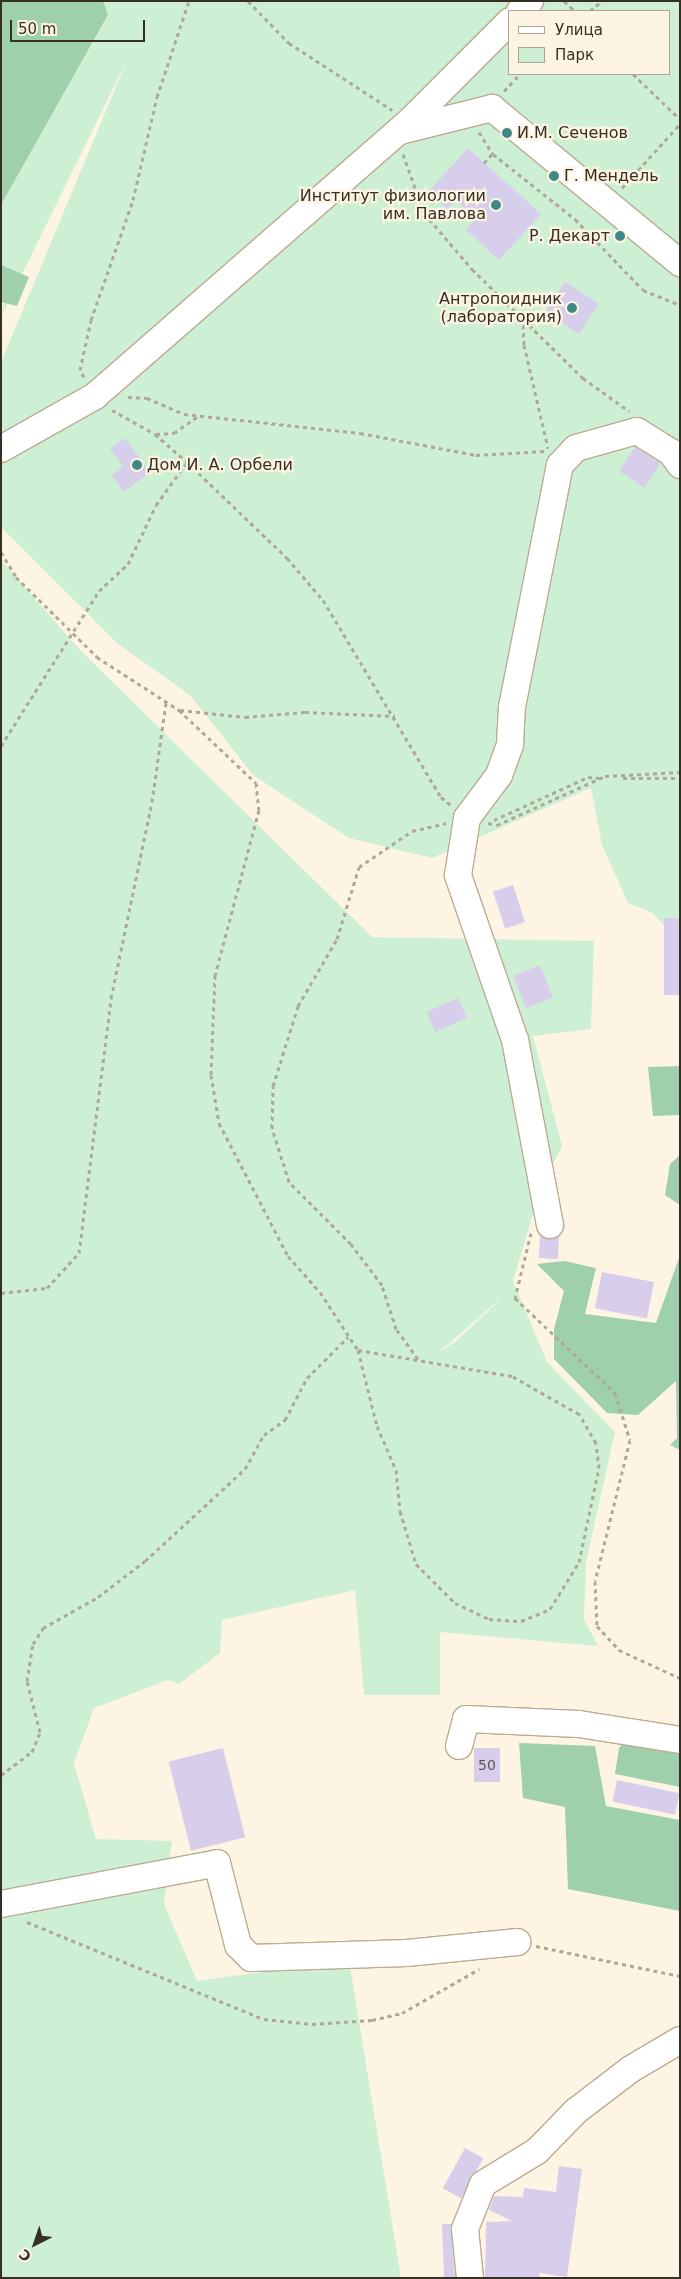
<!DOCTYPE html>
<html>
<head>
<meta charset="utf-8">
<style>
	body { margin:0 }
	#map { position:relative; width:681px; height:2279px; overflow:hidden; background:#fef4e3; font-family:"DejaVu Sans",sans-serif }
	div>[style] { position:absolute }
	.green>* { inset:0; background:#cdf0d5 }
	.forest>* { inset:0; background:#9ed0ab }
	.building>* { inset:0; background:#d7ceeb; transform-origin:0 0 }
	.path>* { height:3px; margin-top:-1.5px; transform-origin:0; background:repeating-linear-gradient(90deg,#afa798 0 4px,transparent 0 8px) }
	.roads { filter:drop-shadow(1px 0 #bbab91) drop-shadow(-1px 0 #bbab91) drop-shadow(0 1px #bbab91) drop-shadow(0 -1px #bbab91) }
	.minor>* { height:26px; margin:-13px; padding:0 13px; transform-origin:13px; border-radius:13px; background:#fff }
	.dots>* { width:14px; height:14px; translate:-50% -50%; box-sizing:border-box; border:2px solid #fef4e3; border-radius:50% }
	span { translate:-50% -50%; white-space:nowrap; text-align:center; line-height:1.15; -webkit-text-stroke:4.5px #fef4e3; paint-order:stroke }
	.number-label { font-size:14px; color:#5e5756 }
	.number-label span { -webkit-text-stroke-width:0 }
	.poi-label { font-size:16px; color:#362f24 }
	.left { translate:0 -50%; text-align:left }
	.right { translate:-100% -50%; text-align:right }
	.frame { position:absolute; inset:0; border:2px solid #362f24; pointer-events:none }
	.legend { position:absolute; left:508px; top:10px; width:162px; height:65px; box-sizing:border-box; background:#fef4e3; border:1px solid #aea597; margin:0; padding:6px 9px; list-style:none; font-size:15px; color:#362f24 }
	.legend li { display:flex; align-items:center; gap:10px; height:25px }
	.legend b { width:25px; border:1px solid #aea597 }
	.north { position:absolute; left:10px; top:2219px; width:50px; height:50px; -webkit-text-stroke:4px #fef4e3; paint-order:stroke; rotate:221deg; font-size:14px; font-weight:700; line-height:20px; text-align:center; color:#362f24 }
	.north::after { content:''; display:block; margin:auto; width:18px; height:22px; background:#362f24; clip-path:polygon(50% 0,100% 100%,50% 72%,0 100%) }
	.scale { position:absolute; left:10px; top:20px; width:135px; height:22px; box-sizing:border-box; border:2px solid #362f24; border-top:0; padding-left:6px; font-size:15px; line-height:18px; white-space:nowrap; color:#362f24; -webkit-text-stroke:4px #fef4e3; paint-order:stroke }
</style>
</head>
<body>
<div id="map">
	<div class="green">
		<i style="clip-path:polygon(evenodd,103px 1px,680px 1px,680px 944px,653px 913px,628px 903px,602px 845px,591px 788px,432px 858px,349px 838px,253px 775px,191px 696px,117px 643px,1px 527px,1px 362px,128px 58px,1px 317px,11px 274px,1px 267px,1px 205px,108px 16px,103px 1px,510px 11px,670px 11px,670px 74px,510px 74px,510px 11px)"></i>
		<i style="clip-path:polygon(evenodd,1px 560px,80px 650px,372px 937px,594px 941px,591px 1029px,533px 1036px,562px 1146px,541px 1187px,513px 1281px,547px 1362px,615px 1432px,586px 1562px,584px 1619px,598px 1646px,440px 1632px,440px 1695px,364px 1695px,355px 1590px,222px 1620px,220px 1653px,179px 1684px,168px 1680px,94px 1708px,74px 1763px,96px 1839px,172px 1841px,164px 1904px,197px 1981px,349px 1960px,401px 2278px,1px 2278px,1px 560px,501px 1299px,456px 1341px,438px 1353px,500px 1299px,501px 1299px)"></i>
	</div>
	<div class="forest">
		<i style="clip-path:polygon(1px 1px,103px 1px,108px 15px,1px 205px)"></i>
		<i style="clip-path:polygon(1px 265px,29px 277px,17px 306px,1px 302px)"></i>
		<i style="clip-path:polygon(680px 1066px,680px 1115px,653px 1116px,648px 1067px)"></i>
		<i style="clip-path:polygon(680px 1155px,680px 1205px,665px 1195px,670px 1164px)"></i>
		<i style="clip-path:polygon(680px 1255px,680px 1450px,670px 1445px,677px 1438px,676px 1381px,638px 1415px,607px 1413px,554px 1359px,554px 1329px,564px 1291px,537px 1264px,564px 1261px,596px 1268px,585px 1314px,656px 1323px)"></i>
		<i style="clip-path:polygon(680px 1732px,680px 1787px,615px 1774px,619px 1748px,625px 1741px)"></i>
		<i style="clip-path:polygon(519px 1743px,595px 1746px,606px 1806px,680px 1820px,680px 1911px,568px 1889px,565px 1807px,523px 1798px)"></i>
	</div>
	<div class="building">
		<i style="clip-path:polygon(468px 148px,541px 214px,499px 260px,466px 230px,476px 218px,456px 200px,447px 209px,428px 192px)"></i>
		<i style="left:565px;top:282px;width:40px;height:36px;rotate:33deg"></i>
		<i style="clip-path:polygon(125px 438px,150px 472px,124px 492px,111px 475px,123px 466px,110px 449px)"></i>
		<i style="left:635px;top:447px;width:30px;height:29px;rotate:33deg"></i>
		<i style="left:513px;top:885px;width:39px;height:21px;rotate:72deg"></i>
		<i style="left:664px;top:918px;width:16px;height:77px"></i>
		<i style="left:540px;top:965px;width:35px;height:29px;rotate:68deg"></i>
		<i style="left:458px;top:998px;width:22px;height:35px;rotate:66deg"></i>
		<i style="left:540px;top:1236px;width:19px;height:22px;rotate:3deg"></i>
		<i style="left:602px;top:1272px;width:53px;height:37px;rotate:11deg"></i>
		<i style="left:223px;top:1748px;width:92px;height:56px;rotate:76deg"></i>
		<i style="left:500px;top:1748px;width:34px;height:26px;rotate:90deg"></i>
		<i style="left:617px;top:1780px;width:64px;height:22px;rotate:12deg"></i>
		<i style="left:465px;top:2148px;width:21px;height:46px;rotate:29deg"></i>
		<i style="clip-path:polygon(559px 2166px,582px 2169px,567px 2277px,539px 2273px,540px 2278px,485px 2278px,486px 2222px,512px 2221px,489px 2210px,494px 2196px,523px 2197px,524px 2188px,556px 2192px)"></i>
		<i style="clip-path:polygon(442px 2224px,451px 2224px,455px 2278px,444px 2278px)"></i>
	</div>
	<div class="path">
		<i style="left:248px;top:1px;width:59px;rotate:45.7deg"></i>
		<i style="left:289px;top:43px;width:123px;rotate:33deg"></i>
		<i style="left:564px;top:1px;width:15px;rotate:42deg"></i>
		<i style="left:590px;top:11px;width:16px;rotate:-40deg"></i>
		<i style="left:633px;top:74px;width:65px;rotate:43.8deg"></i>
		<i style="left:504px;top:91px;width:23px;rotate:-47deg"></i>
		<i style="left:479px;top:132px;width:26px;rotate:58deg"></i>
		<i style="left:493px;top:154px;width:105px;rotate:38.4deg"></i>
		<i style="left:575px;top:219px;width:98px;rotate:46.2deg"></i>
		<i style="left:643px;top:290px;width:40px;rotate:22deg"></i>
		<i style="left:403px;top:154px;width:63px;rotate:70.4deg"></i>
		<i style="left:424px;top:213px;width:74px;rotate:49.4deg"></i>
		<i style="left:472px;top:269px;width:156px;rotate:44.5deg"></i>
		<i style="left:583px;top:378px;width:57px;rotate:35.7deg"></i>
		<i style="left:484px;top:163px;width:12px;rotate:-48deg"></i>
		<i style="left:622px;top:188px;width:86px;rotate:-47.8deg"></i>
		<i style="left:523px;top:317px;width:28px;rotate:88deg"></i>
		<i style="left:524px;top:345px;width:106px;rotate:76.9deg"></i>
		<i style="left:84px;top:377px;width:8px;rotate:-120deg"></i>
		<i style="left:80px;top:370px;width:51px;rotate:-77.6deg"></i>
		<i style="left:91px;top:320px;width:127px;rotate:-70.7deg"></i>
		<i style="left:133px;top:200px;width:106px;rotate:-76.9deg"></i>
		<i style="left:157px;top:97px;width:101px;rotate:-71.6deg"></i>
		<i style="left:128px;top:397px;width:19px;rotate:3deg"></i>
		<i style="left:147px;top:398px;width:40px;rotate:23.4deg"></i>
		<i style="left:184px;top:414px;width:177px;rotate:6.2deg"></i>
		<i style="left:360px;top:433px;width:118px;rotate:10.7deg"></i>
		<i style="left:476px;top:455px;width:69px;rotate:-3.3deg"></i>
		<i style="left:112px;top:410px;width:49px;rotate:29.2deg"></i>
		<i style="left:155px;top:434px;width:43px;rotate:41.2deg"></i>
		<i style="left:187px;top:462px;width:139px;rotate:43.8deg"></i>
		<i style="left:287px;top:558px;width:55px;rotate:49.4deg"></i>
		<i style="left:323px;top:600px;width:230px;rotate:59.1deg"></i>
		<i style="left:441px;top:797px;width:13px;rotate:39deg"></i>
		<i style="left:156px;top:434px;width:18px;rotate:-3deg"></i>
		<i style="left:174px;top:433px;width:29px;rotate:-35deg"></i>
		<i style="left:1px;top:552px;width:29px;rotate:59deg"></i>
		<i style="left:16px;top:577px;width:114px;rotate:44.6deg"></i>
		<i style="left:97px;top:657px;width:98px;rotate:32.9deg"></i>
		<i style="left:179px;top:710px;width:106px;rotate:43.5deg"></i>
		<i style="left:256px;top:783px;width:27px;rotate:84deg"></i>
		<i style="left:259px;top:810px;width:171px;rotate:104.9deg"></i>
		<i style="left:215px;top:975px;width:100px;rotate:92.3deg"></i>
		<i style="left:211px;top:1075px;width:49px;rotate:80.5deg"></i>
		<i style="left:219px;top:1123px;width:150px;rotate:62.6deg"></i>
		<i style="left:288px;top:1256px;width:48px;rotate:48.4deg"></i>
		<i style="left:320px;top:1292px;width:69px;rotate:56.8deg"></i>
		<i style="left:358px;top:1350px;width:78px;rotate:76deg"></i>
		<i style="left:377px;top:1426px;width:48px;rotate:66.6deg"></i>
		<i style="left:396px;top:1470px;width:41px;rotate:84.4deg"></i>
		<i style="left:400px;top:1511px;width:55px;rotate:73.2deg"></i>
		<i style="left:416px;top:1564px;width:55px;rotate:45deg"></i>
		<i style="left:455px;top:1603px;width:38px;rotate:25deg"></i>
		<i style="left:489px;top:1619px;width:32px;rotate:4deg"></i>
		<i style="left:521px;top:1621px;width:31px;rotate:-22deg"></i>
		<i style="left:550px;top:1609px;width:55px;rotate:-58.3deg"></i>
		<i style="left:579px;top:1562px;width:96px;rotate:-78deg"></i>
		<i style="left:599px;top:1468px;width:25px;rotate:-97deg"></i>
		<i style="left:596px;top:1443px;width:34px;rotate:-120deg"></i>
		<i style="left:579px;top:1414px;width:77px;rotate:-150.4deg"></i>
		<i style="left:512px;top:1376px;width:156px;rotate:-170.4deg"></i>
		<i style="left:180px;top:710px;width:65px;rotate:6.1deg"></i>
		<i style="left:245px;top:717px;width:60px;rotate:-4.8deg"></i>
		<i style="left:305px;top:712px;width:90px;rotate:2.5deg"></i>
		<i style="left:1px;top:746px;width:183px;rotate:-57.7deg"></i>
		<i style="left:99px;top:591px;width:40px;rotate:-43deg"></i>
		<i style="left:128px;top:564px;width:65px;rotate:-64.6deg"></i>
		<i style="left:156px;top:505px;width:53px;rotate:-54.2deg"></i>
		<i style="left:623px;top:778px;width:57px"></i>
		<i style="left:494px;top:820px;width:103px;rotate:-24.6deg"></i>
		<i style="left:588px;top:777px;width:11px;rotate:5deg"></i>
		<i style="left:488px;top:823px;width:9px;rotate:13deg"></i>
		<i style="left:497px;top:825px;width:119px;rotate:-24.4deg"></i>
		<i style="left:605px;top:776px;width:75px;rotate:-3.1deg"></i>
		<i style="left:531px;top:1233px;width:67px;rotate:103.8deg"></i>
		<i style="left:515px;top:1298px;width:138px;rotate:43.5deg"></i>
		<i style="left:615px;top:1393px;width:49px;rotate:72.3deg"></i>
		<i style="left:630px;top:1440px;width:145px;rotate:103.9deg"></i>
		<i style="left:595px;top:1581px;width:45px;rotate:87.5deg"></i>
		<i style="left:597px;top:1626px;width:33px;rotate:47deg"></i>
		<i style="left:619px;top:1650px;width:67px;rotate:24.7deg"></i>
		<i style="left:1px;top:1293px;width:46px;rotate:-6.2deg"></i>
		<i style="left:47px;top:1288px;width:47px;rotate:-47.6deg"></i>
		<i style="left:79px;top:1253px;width:257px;rotate:-82.8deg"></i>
		<i style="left:111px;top:998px;width:200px;rotate:-78.2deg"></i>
		<i style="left:152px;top:802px;width:101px;rotate:-82deg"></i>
		<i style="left:418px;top:1359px;width:37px;rotate:-126deg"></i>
		<i style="left:396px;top:1329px;width:46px;rotate:-107.7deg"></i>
		<i style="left:382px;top:1285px;width:51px;rotate:-127.1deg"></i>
		<i style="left:351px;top:1244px;width:88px;rotate:-135deg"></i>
		<i style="left:289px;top:1182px;width:57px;rotate:-107.5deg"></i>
		<i style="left:272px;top:1128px;width:42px;rotate:-88.6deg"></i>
		<i style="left:273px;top:1086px;width:84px;rotate:-72.6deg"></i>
		<i style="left:298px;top:1006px;width:78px;rotate:-59.8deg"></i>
		<i style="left:337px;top:939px;width:75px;rotate:-73deg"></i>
		<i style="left:359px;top:867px;width:64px;rotate:-34.2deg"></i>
		<i style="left:412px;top:831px;width:35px;rotate:-13deg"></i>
		<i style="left:1px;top:1775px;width:39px;rotate:-37deg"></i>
		<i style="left:32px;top:1752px;width:22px;rotate:-68deg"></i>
		<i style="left:40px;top:1732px;width:53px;rotate:-104.3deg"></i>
		<i style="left:27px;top:1681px;width:37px;rotate:-81deg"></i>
		<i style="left:33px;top:1644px;width:19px;rotate:-58deg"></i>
		<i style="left:43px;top:1628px;width:63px;rotate:-29.4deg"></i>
		<i style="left:98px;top:1597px;width:59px;rotate:-37.5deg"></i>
		<i style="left:145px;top:1561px;width:136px;rotate:-42.6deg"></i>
		<i style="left:245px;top:1469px;width:39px;rotate:-61deg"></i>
		<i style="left:264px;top:1435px;width:26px;rotate:-36deg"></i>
		<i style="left:285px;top:1420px;width:47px;rotate:-62.4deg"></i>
		<i style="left:307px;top:1378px;width:58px;rotate:-45deg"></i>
		<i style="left:27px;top:1922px;width:256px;rotate:22.3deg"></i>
		<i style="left:264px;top:2019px;width:48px;rotate:5.9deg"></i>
		<i style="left:312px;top:2024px;width:60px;rotate:-3.8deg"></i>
		<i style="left:372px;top:2020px;width:31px;rotate:-13deg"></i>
		<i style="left:402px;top:2013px;width:89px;rotate:-29.7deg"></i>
		<i style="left:536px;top:1946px;width:147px;rotate:11.8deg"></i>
	</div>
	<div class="roads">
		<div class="minor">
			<i style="left:520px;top:11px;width:14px;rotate:-45deg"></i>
			<i style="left:400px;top:131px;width:95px;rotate:-14deg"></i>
			<i style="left:492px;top:108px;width:244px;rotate:39.5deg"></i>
			<i style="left:1px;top:449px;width:108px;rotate:-29.4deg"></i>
			<i style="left:95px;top:396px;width:418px;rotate:-41.1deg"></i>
			<i style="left:410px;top:121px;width:141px;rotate:-45deg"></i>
			<i style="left:550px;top:1225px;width:188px;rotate:-100.7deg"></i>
			<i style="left:515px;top:1040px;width:175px;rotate:-109.1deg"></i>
			<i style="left:458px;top:875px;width:58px;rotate:-81deg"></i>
			<i style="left:467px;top:818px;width:54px;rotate:-53.3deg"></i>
			<i style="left:499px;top:775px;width:33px;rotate:-70deg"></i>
			<i style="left:510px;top:744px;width:37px;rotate:-87deg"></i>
			<i style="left:512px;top:707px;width:247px;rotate:-78.8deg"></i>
			<i style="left:560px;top:465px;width:23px;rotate:-47deg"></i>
			<i style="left:576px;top:448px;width:63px;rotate:-15.6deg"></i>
			<i style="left:637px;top:431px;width:40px;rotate:32deg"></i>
			<i style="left:671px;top:452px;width:16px;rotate:55deg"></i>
			<i style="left:459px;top:1746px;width:28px;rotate:-75deg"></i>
			<i style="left:466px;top:1719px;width:113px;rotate:2.5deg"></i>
			<i style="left:579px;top:1724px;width:102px;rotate:9deg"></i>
			<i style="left:1px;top:1904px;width:220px;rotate:-10.7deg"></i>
			<i style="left:217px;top:1863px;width:85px;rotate:75.6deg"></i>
			<i style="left:238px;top:1945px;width:18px;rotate:45deg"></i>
			<i style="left:251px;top:1958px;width:156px;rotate:-1.8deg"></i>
			<i style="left:407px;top:1953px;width:111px;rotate:-5.7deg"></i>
			<i style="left:470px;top:2278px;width:49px;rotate:-95.8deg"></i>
			<i style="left:465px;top:2229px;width:48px;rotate:-68.2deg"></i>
			<i style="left:483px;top:2184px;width:63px;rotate:-31.4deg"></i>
			<i style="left:537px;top:2151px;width:56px;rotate:-45.7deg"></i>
			<i style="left:576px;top:2111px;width:69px;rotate:-37.4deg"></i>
			<i style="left:631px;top:2069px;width:57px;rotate:-30.6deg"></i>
		</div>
	</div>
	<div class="dots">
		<i style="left:507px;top:133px;background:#408887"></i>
		<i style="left:554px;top:176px;background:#408887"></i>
		<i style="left:496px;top:205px;background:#408887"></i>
		<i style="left:620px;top:236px;background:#408887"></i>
		<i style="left:572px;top:308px;background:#408887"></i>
		<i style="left:137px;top:465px;background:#408887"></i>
	</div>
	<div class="number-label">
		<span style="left:487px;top:1765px">50</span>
	</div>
	<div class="poi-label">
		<span class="left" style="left:517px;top:133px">И.М. Сеченов</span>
		<span class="left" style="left:564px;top:176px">Г. Мендель</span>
		<span class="right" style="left:486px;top:205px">Институт физиологии<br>им. Павлова</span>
		<span class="right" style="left:610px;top:236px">Р. Декарт</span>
		<span class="right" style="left:562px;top:308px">Антропоидник<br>(лаборатория)</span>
		<span class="left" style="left:147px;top:465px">Дом И. А. Орбели</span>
	</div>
	<div class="frame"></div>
	<ul class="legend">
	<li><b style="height:6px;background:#fff"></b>Улица</li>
	<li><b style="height:14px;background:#cdf0d5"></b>Парк</li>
	</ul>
	<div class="north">С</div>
	<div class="scale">50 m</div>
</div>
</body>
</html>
